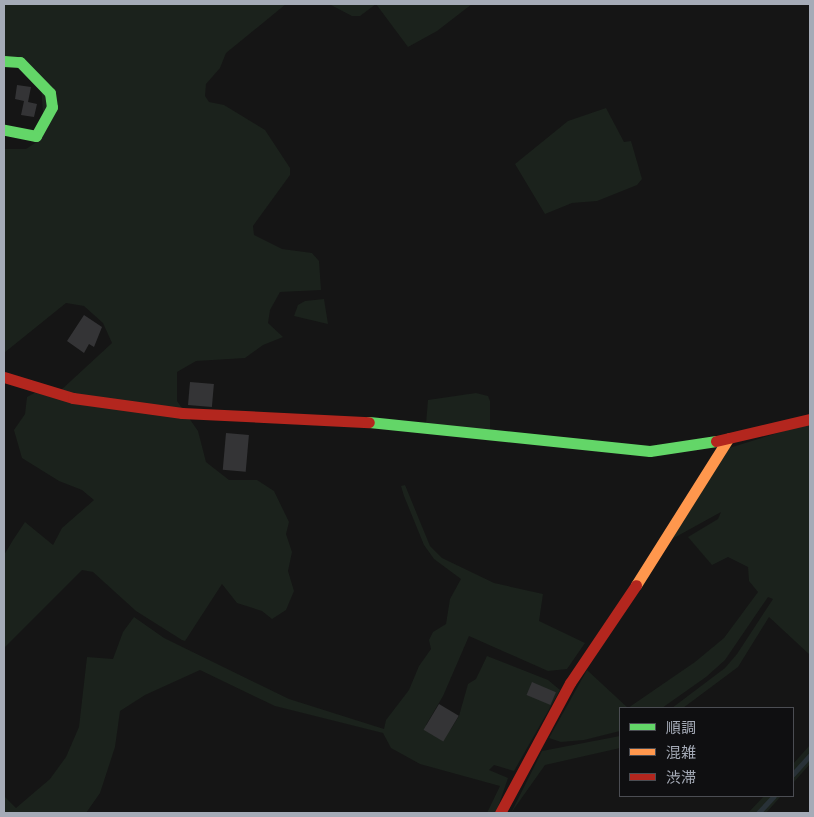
<!DOCTYPE html>
<html>
<head>
<meta charset="utf-8">
<style>
	body { margin:0 }
	#map { position:relative; width:814px; height:817px; overflow:hidden; background:#151515; font-family:"DejaVu Sans","Noto Sans JP",sans-serif }
	div>[style] { position:absolute }
	.green>* { inset:0; background:#1b221c }
	.stream>* { height:5px; margin:-2.5px; padding:0 2.5px; transform-origin:2.5px; border-radius:2.5px; background:#283137 }
	.building>* { inset:0; background:#343436; transform-origin:0 0 }
	.fast>* { height:11px; margin:-5.5px; padding:0 5.5px; transform-origin:5.5px; border-radius:5.5px; background:#63d668 }
	.slow>* { height:11px; margin:-5.5px; padding:0 5.5px; transform-origin:5.5px; border-radius:5.5px; background:#ff974d }
	.jam>* { height:11px; margin:-5.5px; padding:0 5.5px; transform-origin:5.5px; border-radius:5.5px; background:#b3261e }
	span { translate:-50% -50%; white-space:nowrap; text-align:center; line-height:1.15; -webkit-text-stroke:4.5px #0f0f11; paint-order:stroke }
	.frame { position:absolute; inset:0; border:5px solid #a5abb7; pointer-events:none }
	.legend { position:absolute; left:619px; top:707px; width:175px; height:90px; box-sizing:border-box; background:#0f0f11; border:1px solid #4b4d53; margin:0; padding:6px 9px; list-style:none; font-size:15px; color:#a5abb7 }
	.legend li { display:flex; align-items:center; gap:10px; height:25px }
	.legend b { width:25px; border:1px solid #4b4d53 }
</style>
</head>
<body>
<div id="map">
	<div class="green">
		<i style="clip-path:polygon(4px 4px,286px 4px,226px 53px,220px 68px,206px 84px,205px 96px,209px 102px,224px 105px,265px 130px,290px 168px,290px 175px,253px 226px,254px 235px,282px 249px,312px 253px,319px 261px,321px 290px,280px 292px,270px 310px,268px 323px,283px 337px,263px 345px,245px 358px,196px 361px,177px 372px,177px 401px,198px 431px,206px 462px,229px 480px,257px 480px,274px 491px,289px 522px,286px 534px,292px 552px,288px 571px,294px 591px,286px 610px,272px 619px,262px 611px,237px 603px,222px 584px,185px 641px,182px 640px,136px 611px,93px 572px,82px 570px,4px 648px,4px 555px,13px 540px,25px 522px,53px 545px,62px 528px,94px 500px,82px 490px,59px 481px,22px 458px,14px 430px,25px 414px,27px 397px,38px 391px,60px 391px,112px 343px,103px 323px,84px 306px,66px 303px,4px 353px,4px 149px,26px 149px,38px 141px,44px 128px,41px 86px,4px 55px)"></i>
		<i style="clip-path:polygon(329px 4px,472px 4px,437px 31px,408px 47px,376px 4px,360px 16px,352px 16px)"></i>
		<i style="clip-path:polygon(606px 108px,624px 142px,631px 141px,642px 179px,637px 185px,597px 201px,572px 203px,545px 214px,515px 164px,568px 121px)"></i>
		<i style="clip-path:polygon(324px 299px,328px 324px,294px 316px,298px 305px,305px 301px)"></i>
		<i style="clip-path:polygon(476px 393px,488px 396px,490px 401px,490px 432px,426px 424px,428px 400px)"></i>
		<i style="clip-path:polygon(810px 423px,810px 655px,769px 617px,738px 667px,683px 708px,672px 708px,725px 668px,737px 654px,773px 599px,768px 597px,725px 660px,706px 677px,662px 708px,628px 708px,695px 662px,724px 638px,758px 592px,749px 581px,748px 567px,728px 557px,712px 565px,688px 537px,718px 519px,721px 512px,672px 539px,729px 448px)"></i>
		<i style="clip-path:polygon(405px 485px,430px 546px,442px 558px,494px 583px,543px 594px,539px 621px,585px 643px,567px 669px,548px 671px,469px 636px,443px 696px,426px 725px,447px 732px,451px 729px,459px 716px,468px 684px,476px 679px,487px 656px,548px 680px,560px 690px,514px 771px,494px 765px,489px 770px,508px 778px,496px 813px,487px 813px,500px 786px,420px 764px,391px 748px,383px 733px,275px 706px,200px 670px,145px 695px,120px 711px,115px 747px,100px 793px,86px 813px,4px 813px,4px 796px,16px 808px,50px 779px,66px 757px,79px 727px,87px 657px,113px 659px,123px 632px,134px 617px,164px 638px,289px 699px,384px 729px,386px 720px,409px 690px,419px 666px,431px 649px,429px 640px,433px 632px,446px 624px,450px 599px,461px 579px,434px 559px,424px 545px,404px 496px,401px 486px)"></i>
		<i style="clip-path:polygon(587px 670px,628px 708px,620px 708px,620px 731px,584px 740px,561px 742px,549px 738px)"></i>
		<i style="clip-path:polygon(620px 736px,620px 748px,545px 765px,511px 813px,542px 751px)"></i>
		<i style="clip-path:polygon(810px 745px,810px 764px,793px 783px,793px 764px)"></i>
		<i style="clip-path:polygon(764px 796px,781px 796px,766px 813px,748px 813px)"></i>
	</div>
	<div class="stream">
		<i style="left:793px;top:774px;width:25px;rotate:-48deg"></i>
		<i style="left:758px;top:813px;width:23px;rotate:-47deg"></i>
	</div>
	<div class="building">
		<i style="clip-path:polygon(17px 85px,31px 87px,28px 102px,37px 104px,34px 117px,21px 115px,24px 101px,15px 99px)"></i>
		<i style="clip-path:polygon(84px 315px,102px 327px,94px 347px,89px 344px,84px 353px,67px 341px)"></i>
		<i style="left:190px;top:382px;width:24px;height:23px;rotate:5deg"></i>
		<i style="left:226px;top:433px;width:23px;height:37px;rotate:5deg"></i>
		<i style="left:532px;top:682px;width:26px;height:14px;rotate:23deg"></i>
		<i style="left:439px;top:704px;width:23px;height:30px;rotate:31deg"></i>
	</div>
	<div class="fast">
		<i style="left:4px;top:61px;width:16px;rotate:4deg"></i>
		<i style="left:20px;top:62px;width:43px;rotate:45.9deg"></i>
		<i style="left:50px;top:93px;width:14px;rotate:82deg"></i>
		<i style="left:52px;top:107px;width:33px;rotate:119deg"></i>
		<i style="left:36px;top:136px;width:33px;rotate:-169deg"></i>
		<i style="left:369px;top:422px;width:282px;rotate:5.9deg"></i>
		<i style="left:650px;top:451px;width:67px;rotate:-8.6deg"></i>
	</div>
	<div class="slow">
		<i style="left:636px;top:585px;width:173px;rotate:-57.8deg"></i>
	</div>
	<div class="jam">
		<i style="left:4px;top:377px;width:72px;rotate:16.9deg"></i>
		<i style="left:73px;top:398px;width:110px;rotate:7.8deg"></i>
		<i style="left:182px;top:413px;width:187px;rotate:2.8deg"></i>
		<i style="left:716px;top:441px;width:97px;rotate:-13.2deg"></i>
		<i style="left:500px;top:813px;width:148px;rotate:-61.7deg"></i>
		<i style="left:570px;top:683px;width:118px;rotate:-56deg"></i>
	</div>
	<div class="frame"></div>
	<ul class="legend">
	<li><b style="height:6px;background:#63d668"></b>順調</li>
	<li><b style="height:6px;background:#ff974d"></b>混雑</li>
	<li><b style="height:6px;background:#b3261e"></b>渋滞</li>
	</ul>
</div>
</body>
</html>
